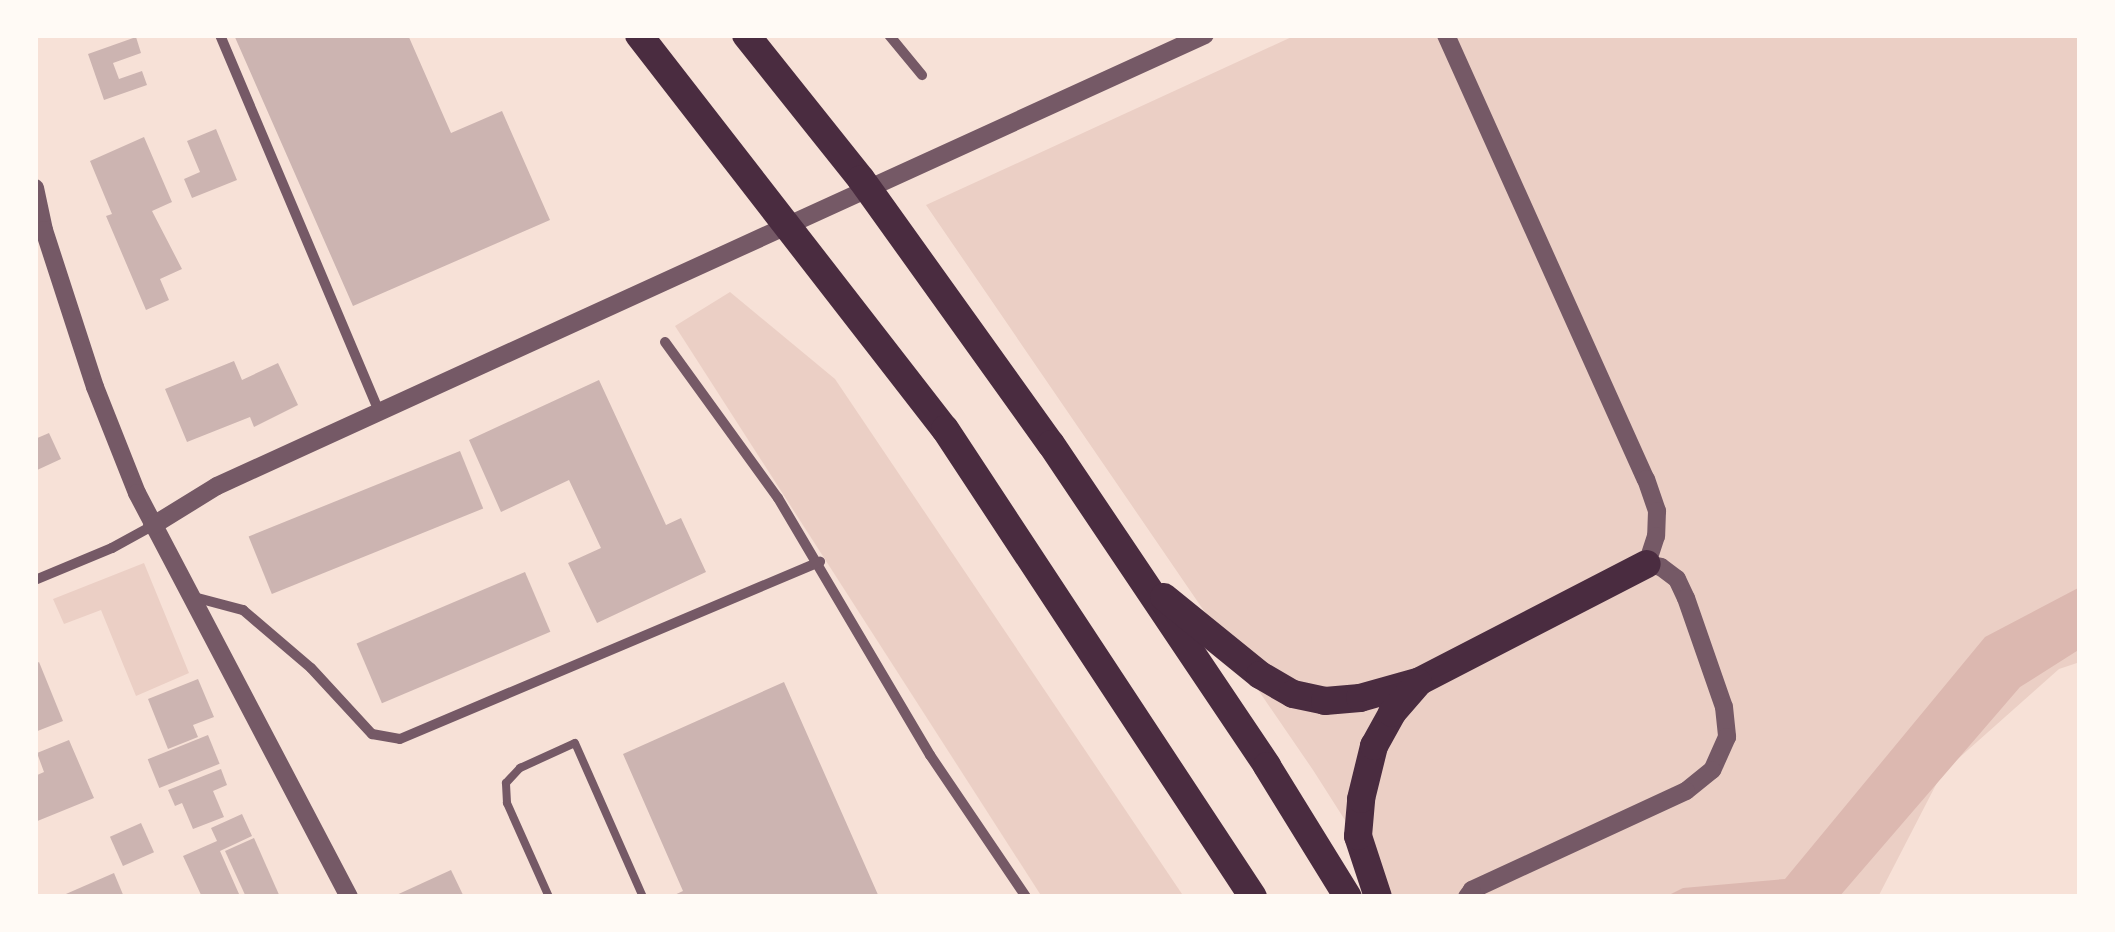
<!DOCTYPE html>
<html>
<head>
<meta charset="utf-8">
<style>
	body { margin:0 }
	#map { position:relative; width:2115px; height:932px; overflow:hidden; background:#f7e1d7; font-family:"Source Sans 3",sans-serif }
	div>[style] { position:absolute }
	.green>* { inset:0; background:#ebcfc5 }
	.water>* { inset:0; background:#dcb8b0 }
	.building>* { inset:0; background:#ccb4b1; transform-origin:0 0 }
	.service>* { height:8px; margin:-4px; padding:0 4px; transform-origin:4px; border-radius:4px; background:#755966 }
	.minor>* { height:10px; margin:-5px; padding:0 5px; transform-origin:5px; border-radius:5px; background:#755966 }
	.tertiary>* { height:18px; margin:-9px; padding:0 9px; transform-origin:9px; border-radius:9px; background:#755966 }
	.trunk>* { height:28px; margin:-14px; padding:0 14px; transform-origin:14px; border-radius:14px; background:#4a2c40 }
	span { translate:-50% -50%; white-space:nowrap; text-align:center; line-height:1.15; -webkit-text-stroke:8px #fffaf5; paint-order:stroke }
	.frame { position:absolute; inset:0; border:38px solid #fffaf5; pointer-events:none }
</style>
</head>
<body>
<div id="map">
	<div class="green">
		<i style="clip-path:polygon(1296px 35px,2080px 35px,2080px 662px,2059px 669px,1942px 773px,1878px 897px,1394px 897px,1313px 770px,926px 205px)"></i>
		<i style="clip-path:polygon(730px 292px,835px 379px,1184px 897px,1042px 897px,675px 326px)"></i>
		<i style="clip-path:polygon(144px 563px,189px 673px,136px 696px,101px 610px,64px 624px,53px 599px)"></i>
	</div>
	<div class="water">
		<i style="clip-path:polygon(2080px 587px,2080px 649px,2020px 687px,1839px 897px,1665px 897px,1683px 888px,1785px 879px,1985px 637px)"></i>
	</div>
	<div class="building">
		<i style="clip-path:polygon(234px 35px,408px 35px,451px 133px,502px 111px,550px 220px,353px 306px)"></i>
		<i style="clip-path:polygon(136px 37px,141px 53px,113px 63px,119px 79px,142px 71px,147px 85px,104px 100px,88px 54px)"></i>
		<i style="clip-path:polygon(216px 129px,237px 180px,192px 198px,184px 179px,200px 172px,187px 141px)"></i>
		<i style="clip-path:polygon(144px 137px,172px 202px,152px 211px,182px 269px,160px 279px,169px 300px,146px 310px,106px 216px,112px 214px,90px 161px)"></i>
		<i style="clip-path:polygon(234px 361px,242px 380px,278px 363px,298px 405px,254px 427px,250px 417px,187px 442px,165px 389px)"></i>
		<i style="clip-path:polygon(599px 380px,666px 525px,681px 518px,706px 572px,597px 623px,568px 563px,601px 548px,569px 480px,501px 512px,469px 440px)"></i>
		<i style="clip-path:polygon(49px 433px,61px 459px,35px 471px,35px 439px)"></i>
		<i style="left:460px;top:451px;width:62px;height:228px;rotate:68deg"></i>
		<i style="left:525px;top:572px;width:65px;height:183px;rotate:67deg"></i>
		<i style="clip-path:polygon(39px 662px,63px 721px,35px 732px,35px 664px)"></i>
		<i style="clip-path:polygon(198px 679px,214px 717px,193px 725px,198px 737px,168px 749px,148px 699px)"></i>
		<i style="clip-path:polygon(784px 682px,879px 897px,670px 897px,683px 891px,623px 754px)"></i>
		<i style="left:208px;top:735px;width:31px;height:65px;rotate:68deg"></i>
		<i style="clip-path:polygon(69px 740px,94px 798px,35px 822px,35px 776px,44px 772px,37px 753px)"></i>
		<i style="clip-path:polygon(221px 769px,227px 785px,213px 791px,224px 817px,193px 829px,182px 803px,175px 806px,168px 790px)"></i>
		<i style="clip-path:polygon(242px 814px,252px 836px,220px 851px,239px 894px,202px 897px,183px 856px,217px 841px,211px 828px)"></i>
		<i style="left:141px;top:823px;width:32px;height:34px;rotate:66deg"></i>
		<i style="clip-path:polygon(254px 838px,280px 897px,246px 897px,225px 851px)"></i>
		<i style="clip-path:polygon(451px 870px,464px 897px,392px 897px)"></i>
		<i style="clip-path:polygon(114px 873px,124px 897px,59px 897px)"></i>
	</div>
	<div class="service">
		<i style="left:549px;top:897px;width:103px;rotate:-114.1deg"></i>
		<i style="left:507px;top:803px;width:20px;rotate:-93deg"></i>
		<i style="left:506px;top:783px;width:21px;rotate:-47deg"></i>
		<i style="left:520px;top:768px;width:60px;rotate:-24.4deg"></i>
		<i style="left:575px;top:743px;width:168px;rotate:66.2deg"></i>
	</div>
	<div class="minor">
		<i style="left:220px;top:35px;width:411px;rotate:67.1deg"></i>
		<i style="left:889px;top:35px;width:52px;rotate:50.5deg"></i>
		<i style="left:665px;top:342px;width:193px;rotate:54.1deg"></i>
		<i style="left:778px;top:498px;width:299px;rotate:59.4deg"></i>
		<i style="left:930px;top:755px;width:171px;rotate:55.9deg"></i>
		<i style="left:35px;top:580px;width:83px;rotate:-22.6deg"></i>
		<i style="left:112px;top:548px;width:46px;rotate:-28.8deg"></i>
		<i style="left:190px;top:596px;width:55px;rotate:14.8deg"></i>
		<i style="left:243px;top:610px;width:89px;rotate:40.5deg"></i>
		<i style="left:311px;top:668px;width:90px;rotate:47.3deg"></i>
		<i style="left:372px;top:734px;width:28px;rotate:10deg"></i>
		<i style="left:400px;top:739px;width:456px;rotate:-22.9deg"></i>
	</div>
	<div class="tertiary">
		<i style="left:1446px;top:35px;width:487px;rotate:65.8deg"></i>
		<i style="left:1646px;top:479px;width:34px;rotate:71deg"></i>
		<i style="left:1657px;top:511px;width:25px;rotate:92deg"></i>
		<i style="left:1656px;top:536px;width:29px;rotate:108deg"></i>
		<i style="left:1647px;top:564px;width:14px;rotate:12deg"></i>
		<i style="left:1661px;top:567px;width:20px;rotate:37deg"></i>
		<i style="left:1677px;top:579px;width:21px;rotate:65deg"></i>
		<i style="left:1686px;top:598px;width:115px;rotate:70.8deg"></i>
		<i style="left:1724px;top:707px;width:30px;rotate:84deg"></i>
		<i style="left:1727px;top:737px;width:36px;rotate:114deg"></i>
		<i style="left:1712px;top:770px;width:33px;rotate:141deg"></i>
		<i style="left:1686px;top:791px;width:236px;rotate:155.2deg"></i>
		<i style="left:1472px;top:890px;width:9px;rotate:126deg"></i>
		<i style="left:35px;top:188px;width:43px;rotate:77.9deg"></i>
		<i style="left:44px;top:230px;width:165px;rotate:72deg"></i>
		<i style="left:95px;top:387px;width:114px;rotate:68.4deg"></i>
		<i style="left:137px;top:493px;width:456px;rotate:62.3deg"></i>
		<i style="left:152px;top:526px;width:76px;rotate:-31.6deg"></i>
		<i style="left:217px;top:486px;width:1086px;rotate:-24.54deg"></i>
	</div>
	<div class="trunk">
		<i style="left:639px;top:35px;width:499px;rotate:52.2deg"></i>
		<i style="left:945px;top:429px;width:560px;rotate:56.65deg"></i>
		<i style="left:746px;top:35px;width:184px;rotate:51.4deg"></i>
		<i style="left:861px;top:179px;width:326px;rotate:54.4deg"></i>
		<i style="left:1051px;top:444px;width:388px;rotate:56.1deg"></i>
		<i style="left:1267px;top:766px;width:154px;rotate:58.3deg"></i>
		<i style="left:1164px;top:597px;width:124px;rotate:39.1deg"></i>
		<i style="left:1260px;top:675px;width:38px;rotate:30deg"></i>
		<i style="left:1293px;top:694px;width:33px;rotate:12deg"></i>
		<i style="left:1325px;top:701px;width:35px;rotate:-5deg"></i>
		<i style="left:1360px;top:698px;width:62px;rotate:-15.8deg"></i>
		<i style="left:1420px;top:681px;width:255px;rotate:-27.3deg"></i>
		<i style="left:1378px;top:897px;width:64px;rotate:-108.2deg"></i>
		<i style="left:1358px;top:836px;width:37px;rotate:-85deg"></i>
		<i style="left:1361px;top:799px;width:55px;rotate:-76.2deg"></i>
		<i style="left:1374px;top:746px;width:38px;rotate:-61deg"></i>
		<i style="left:1392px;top:713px;width:40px;rotate:-49deg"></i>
	</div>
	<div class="frame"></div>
</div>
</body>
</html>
